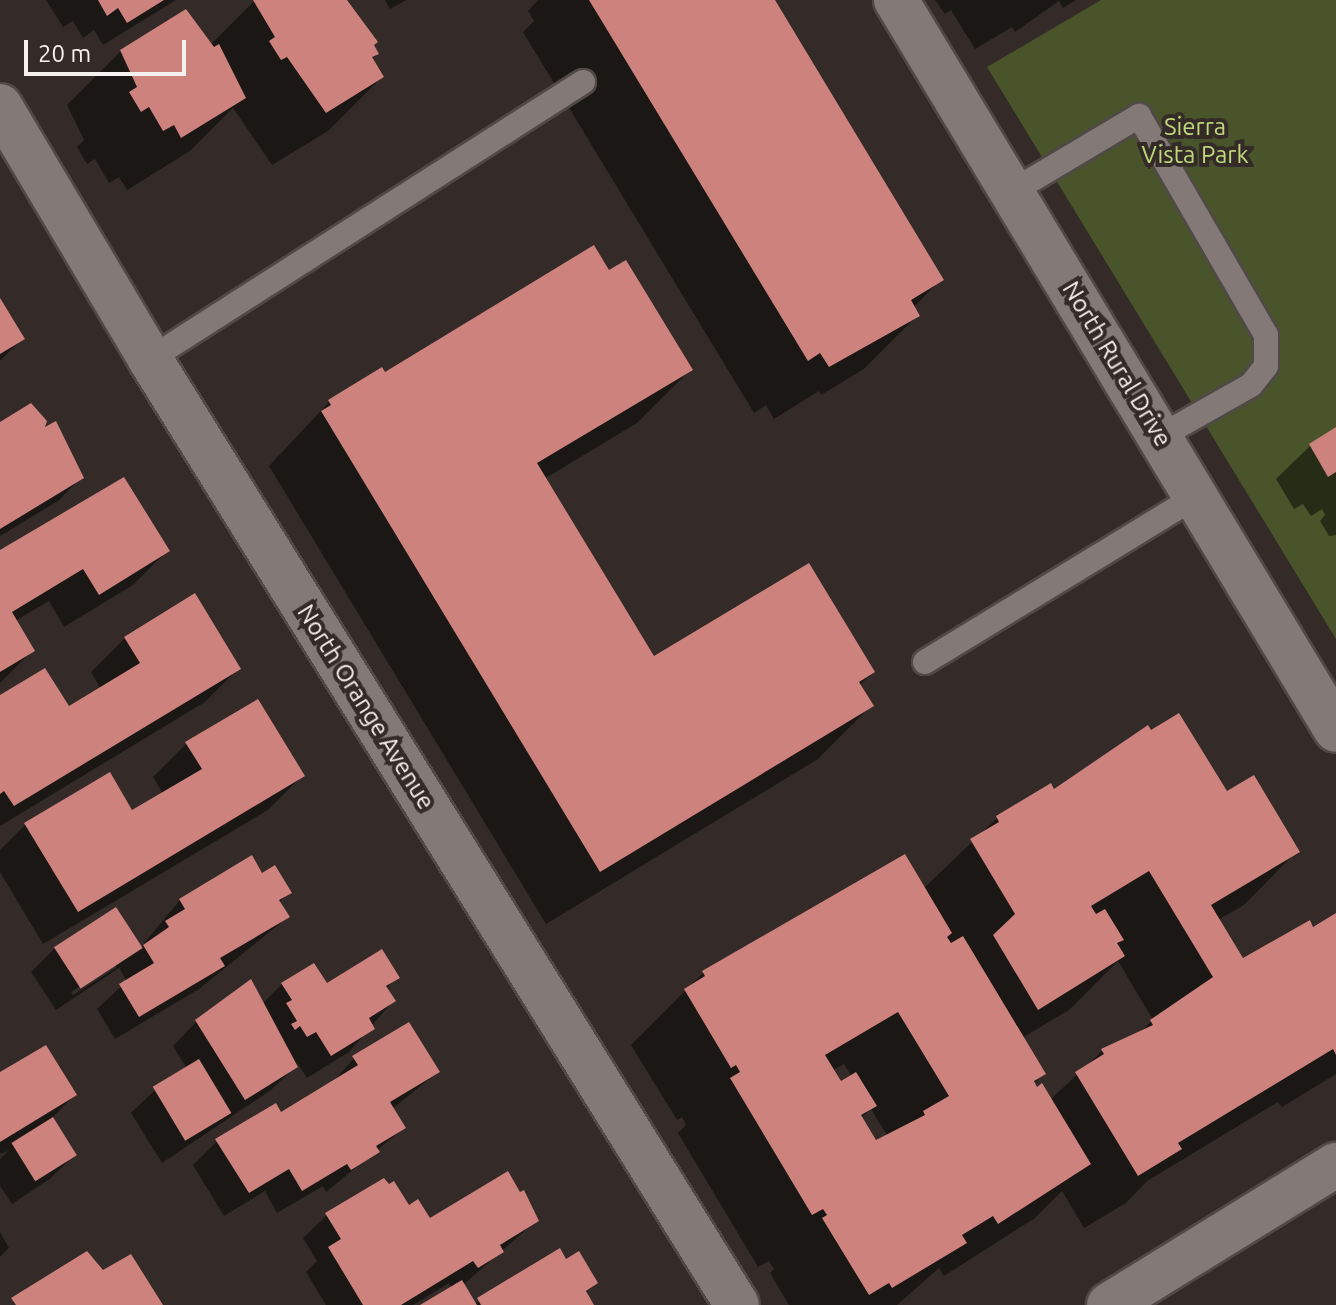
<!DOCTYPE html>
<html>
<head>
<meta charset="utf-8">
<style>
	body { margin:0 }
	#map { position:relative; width:1336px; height:1305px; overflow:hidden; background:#342b28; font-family:Ubuntu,sans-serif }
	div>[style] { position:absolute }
	.green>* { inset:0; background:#49542b }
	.shadow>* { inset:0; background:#0007 }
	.building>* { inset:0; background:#cd827e; transform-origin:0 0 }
	.roads { filter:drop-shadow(2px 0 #504946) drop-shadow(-2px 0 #504946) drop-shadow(0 2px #504946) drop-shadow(0 -2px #504946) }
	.lane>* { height:24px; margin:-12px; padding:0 12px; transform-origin:12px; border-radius:12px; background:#837976 }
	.secondary>* { height:44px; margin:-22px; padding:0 22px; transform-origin:22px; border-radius:22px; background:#837976 }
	span { translate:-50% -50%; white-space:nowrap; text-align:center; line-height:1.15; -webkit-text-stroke:8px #342b28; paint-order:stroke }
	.park-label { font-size:24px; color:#bfd87a }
	.street-label { font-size:24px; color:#f6f0ee }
	.scale { position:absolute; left:24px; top:40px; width:162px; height:36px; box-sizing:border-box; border:4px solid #f6f0ee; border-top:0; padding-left:10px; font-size:24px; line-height:28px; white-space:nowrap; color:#f6f0ee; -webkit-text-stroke:6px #342b28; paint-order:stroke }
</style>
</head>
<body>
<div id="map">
	<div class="green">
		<i style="clip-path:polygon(1101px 0,1336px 0,1336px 639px,987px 67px)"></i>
	</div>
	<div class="shadow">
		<i style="clip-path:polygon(46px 0,176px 0,103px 45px,94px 30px,83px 38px,73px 21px,63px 27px)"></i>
		<i style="clip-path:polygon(255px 0,346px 0,376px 53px,371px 59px,382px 77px,328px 131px,272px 165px,233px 108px,190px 151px,127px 190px,119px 177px,109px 183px,95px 159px,87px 164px,77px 147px,84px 140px,67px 105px,121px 51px,210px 45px)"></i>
		<i style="clip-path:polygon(385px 0,406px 0,390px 9px)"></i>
		<i style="clip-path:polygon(538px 0,772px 0,941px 279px,913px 308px,918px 315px,864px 369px,821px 395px,819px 391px,774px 419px,766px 405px,754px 413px,523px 32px,534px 21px,528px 11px)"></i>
		<i style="clip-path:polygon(935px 0,1076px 0,1063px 8px,1059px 1px,1015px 32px,1012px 27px,975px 49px,951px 10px,945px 14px)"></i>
		<i style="clip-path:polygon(609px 273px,690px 370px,637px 423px,544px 479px,653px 659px,873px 672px,859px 686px,871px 706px,818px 759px,546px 924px,269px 466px,330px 401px)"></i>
		<i style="clip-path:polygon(0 302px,22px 339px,0 361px)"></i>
		<i style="clip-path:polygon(55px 423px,82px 477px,58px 501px,0 536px,0 425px,40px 432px)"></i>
		<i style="clip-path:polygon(1336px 429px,1336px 535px,1329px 536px,1320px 521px,1325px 515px,1322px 509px,1311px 516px,1303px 504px,1294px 509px,1276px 479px,1310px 446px)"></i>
		<i style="clip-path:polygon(167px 551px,133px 585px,64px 627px,49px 601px,15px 621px,33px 650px,0 683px,0 554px)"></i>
		<i style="clip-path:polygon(125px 638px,239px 668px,205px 702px,0 826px,0 697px,69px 709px,101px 689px,91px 672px)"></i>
		<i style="clip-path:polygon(187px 743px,302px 776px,268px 810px,43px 944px,0 872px,0 850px,26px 824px,131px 813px,163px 794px,153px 777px)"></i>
		<i style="clip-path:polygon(evenodd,1053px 792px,1226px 794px,1297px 851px,1244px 905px,1218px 920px,1243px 961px,1336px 915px,1336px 1074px,1282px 1107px,1278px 1102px,1147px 1181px,1126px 1203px,1084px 1228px,1062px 1191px,1035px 1218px,944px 1276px,939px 1268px,897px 1305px,789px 1305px,770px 1273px,774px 1269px,769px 1261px,758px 1267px,678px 1133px,686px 1125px,682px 1117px,677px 1120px,631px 1045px,703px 973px,923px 889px,997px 818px,1053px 792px,1118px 961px,1153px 1020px,1138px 1034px,1102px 1051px,1050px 1100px,1033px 1084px,1043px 1074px,1022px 1038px,1069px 1010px,1118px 961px,1053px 792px,844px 1064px,852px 1077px,840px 1084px,832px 1071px,844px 1064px,1053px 792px,871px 1109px,888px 1137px,876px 1143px,861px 1118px,871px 1109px)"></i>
		<i style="clip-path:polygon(evenodd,262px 875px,289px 892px,279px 903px,288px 917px,199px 989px,115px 1039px,97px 1009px,127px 981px,119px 968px,56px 1010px,31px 972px,55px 948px,116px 910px,140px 948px,180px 900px,262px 875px,116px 963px,116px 968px,73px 995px,71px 992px,116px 963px)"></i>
		<i style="clip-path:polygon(397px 977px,386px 989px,393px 1001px,349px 1052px,307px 1078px,298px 1064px,271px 1090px,162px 1163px,131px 1113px,155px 1090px,187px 1069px,173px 1046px,196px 1022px,216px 1009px,262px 1004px,282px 984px,326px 986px)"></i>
		<i style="clip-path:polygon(354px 1058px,438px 1072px,392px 1109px,404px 1128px,326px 1192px,323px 1186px,277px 1213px,265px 1191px,224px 1216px,193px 1165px,217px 1141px,280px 1114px,332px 1083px)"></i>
		<i style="clip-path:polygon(0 1077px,74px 1095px,52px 1118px,75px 1154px,51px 1178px,12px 1204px,0 1186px,0 1159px,8px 1151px,0 1154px)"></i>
		<i style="clip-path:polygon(408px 1207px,429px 1221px,536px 1221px,463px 1285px,474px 1304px,566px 1262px,596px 1283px,585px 1294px,592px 1305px,427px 1305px,452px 1288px,449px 1283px,413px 1305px,326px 1305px,306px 1272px,317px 1261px,303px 1238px,327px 1215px)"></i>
		<i style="clip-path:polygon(0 1232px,9px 1248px,0 1257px)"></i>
	</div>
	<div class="building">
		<i style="clip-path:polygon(98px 0,164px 0,127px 23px,118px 8px,107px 16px)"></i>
		<i style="clip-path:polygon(253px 0,347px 0,378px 42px,374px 45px,379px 54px,372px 57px,384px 77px,326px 113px,287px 57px,281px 60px,269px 41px,275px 37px)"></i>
		<i style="clip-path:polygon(589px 0,775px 0,944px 280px,911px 300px,920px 316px,829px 367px,820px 353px,808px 361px)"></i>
		<i style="clip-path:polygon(186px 9px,214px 47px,219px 44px,246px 98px,181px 138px,174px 125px,163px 131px,149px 107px,141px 112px,129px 92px,137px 87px,120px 50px)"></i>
		<i style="clip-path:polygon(594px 245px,609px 270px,626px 260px,693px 370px,537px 463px,654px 656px,809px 563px,875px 672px,859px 682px,874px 706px,600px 872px,321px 411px,331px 405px,328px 400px,382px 367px,385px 372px)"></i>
		<i style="clip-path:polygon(0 298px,25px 339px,0 354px)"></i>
		<i style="clip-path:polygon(31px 403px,47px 421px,45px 427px,56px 421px,84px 478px,0 529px,0 422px)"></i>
		<i style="clip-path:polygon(1336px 427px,1336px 472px,1328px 477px,1309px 444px)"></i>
		<i style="clip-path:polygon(124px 477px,170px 551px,99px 595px,83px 569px,12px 612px,35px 651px,0 672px,0 550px)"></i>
		<i style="clip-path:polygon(195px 593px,241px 669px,14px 806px,4px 791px,0 794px,0 695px,45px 668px,69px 706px,140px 663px,124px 637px)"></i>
		<i style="clip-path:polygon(258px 699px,305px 776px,78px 912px,24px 823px,110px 772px,132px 810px,202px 769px,185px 742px)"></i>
		<i style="clip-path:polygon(1179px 713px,1227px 791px,1254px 775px,1300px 852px,1211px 905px,1243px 958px,1310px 920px,1313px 927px,1336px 913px,1336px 1055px,1333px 1049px,1178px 1143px,1182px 1149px,1138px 1176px,1075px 1072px,1104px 1054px,1101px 1049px,1153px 1025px,1150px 1020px,1213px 977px,1149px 871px,1091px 906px,1096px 914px,1105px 909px,1124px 940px,1117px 943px,1125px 956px,1038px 1010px,993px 935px,1015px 914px,970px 839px,999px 822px,996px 816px,1051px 783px,1054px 789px,1148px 725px,1151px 730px)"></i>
		<i style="clip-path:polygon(evenodd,905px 854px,952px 933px,947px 937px,951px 943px,963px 936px,1046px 1074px,1034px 1081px,1037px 1087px,1042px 1083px,1091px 1164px,998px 1224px,993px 1216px,962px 1235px,967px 1243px,892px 1288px,889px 1283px,869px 1295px,822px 1218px,827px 1215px,823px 1209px,812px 1215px,730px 1078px,740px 1072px,736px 1065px,731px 1068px,684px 989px,705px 976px,702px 971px,905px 854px,898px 1012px,949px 1096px,923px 1111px,925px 1115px,876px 1140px,861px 1115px,877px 1106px,856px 1072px,841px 1081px,825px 1055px,898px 1012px)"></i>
		<i style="clip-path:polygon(252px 855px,262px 873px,275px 865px,292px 893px,279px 900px,290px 917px,220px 958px,225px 966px,139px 1017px,119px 984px,154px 963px,143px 945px,169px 927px,165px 921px,185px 909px,179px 899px)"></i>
		<i style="left:116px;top:907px;width:49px;height:74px;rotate:57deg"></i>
		<i style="clip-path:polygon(382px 949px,400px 978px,386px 986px,396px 1001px,369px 1018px,375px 1029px,331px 1056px,316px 1032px,307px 1037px,300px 1026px,295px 1030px,291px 1024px,297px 1021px,286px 1003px,292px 1000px,281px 983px,314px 963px,327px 983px)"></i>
		<i style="clip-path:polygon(251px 979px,298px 1067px,245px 1100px,195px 1020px)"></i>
		<i style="clip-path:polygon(409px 1022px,440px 1072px,390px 1102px,406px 1128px,376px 1146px,380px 1152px,351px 1170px,347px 1164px,302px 1191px,289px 1169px,249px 1193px,215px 1139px,276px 1103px,281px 1112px,358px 1065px,352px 1056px)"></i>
		<i style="clip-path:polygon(46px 1045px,77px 1095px,0 1142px,0 1072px)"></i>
		<i style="left:199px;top:1059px;width:63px;height:54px;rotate:59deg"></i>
		<i style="left:53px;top:1117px;width:45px;height:49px;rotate:58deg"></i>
		<i style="clip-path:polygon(508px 1171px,520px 1192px,524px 1190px,539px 1221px,500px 1245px,504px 1252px,478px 1268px,473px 1261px,401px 1305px,363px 1305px,328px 1247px,341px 1239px,325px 1213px,384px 1178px,389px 1184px,394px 1181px,409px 1205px,418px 1199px,430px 1218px)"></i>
		<i style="clip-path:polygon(560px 1248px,566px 1259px,579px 1251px,598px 1283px,586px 1291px,594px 1305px,481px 1305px,477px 1298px)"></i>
		<i style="clip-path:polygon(87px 1251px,103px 1270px,131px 1254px,163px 1305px,16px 1305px,11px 1298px)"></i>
		<i style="clip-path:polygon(462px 1280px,477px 1305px,420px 1305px)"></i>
	</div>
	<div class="roads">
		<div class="lane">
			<i style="left:1013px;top:191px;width:147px;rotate:-30.8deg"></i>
			<i style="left:1139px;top:116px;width:253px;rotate:59.9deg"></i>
			<i style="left:1266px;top:335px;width:31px;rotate:90deg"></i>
			<i style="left:1266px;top:366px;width:24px;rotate:128deg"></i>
			<i style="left:1251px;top:385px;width:103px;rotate:150.5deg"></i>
			<i style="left:150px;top:359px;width:514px;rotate:-32.61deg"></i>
			<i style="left:925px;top:662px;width:316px;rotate:-31.4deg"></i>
		</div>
		<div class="secondary">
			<i style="left:896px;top:0;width:852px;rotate:58.92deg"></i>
			<i style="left:0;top:106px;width:294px;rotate:59.3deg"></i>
			<i style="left:150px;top:359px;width:1113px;rotate:58.18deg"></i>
			<i style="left:1109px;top:1305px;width:267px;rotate:-31.7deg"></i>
		</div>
	</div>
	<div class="park-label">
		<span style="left:1195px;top:141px">Sierra<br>Vista Park</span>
	</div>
	<div class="street-label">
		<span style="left:1117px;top:364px;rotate:59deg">North Rural Drive</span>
		<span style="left:366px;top:707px;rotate:58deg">North Orange Avenue</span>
	</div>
	<div class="scale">20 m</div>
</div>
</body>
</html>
